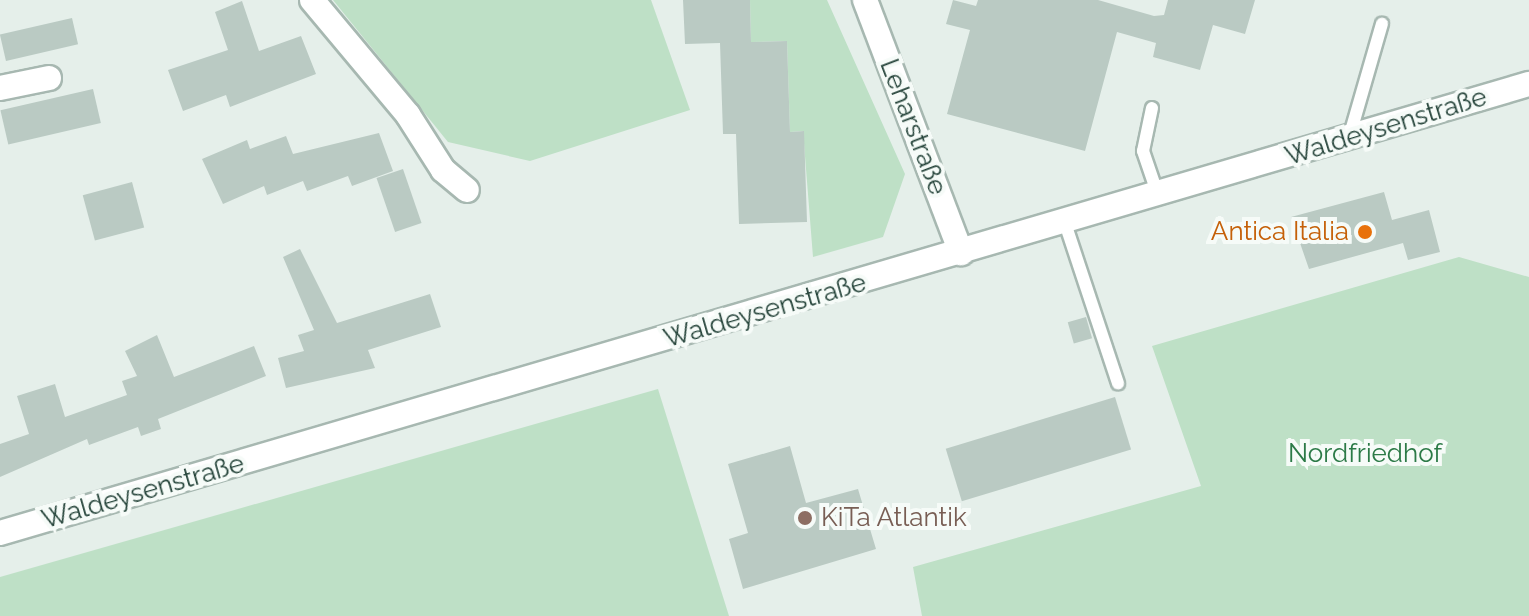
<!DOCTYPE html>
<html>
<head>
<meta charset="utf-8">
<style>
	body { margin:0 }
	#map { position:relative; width:1529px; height:616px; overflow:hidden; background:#e5efea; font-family:Raleway,sans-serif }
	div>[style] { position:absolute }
	.green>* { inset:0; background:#bee0c6 }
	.building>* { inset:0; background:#bacac3; transform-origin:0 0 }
	.roads { filter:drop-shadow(2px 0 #a7b8b1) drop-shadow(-2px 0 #a7b8b1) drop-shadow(0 2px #a7b8b1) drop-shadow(0 -2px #a7b8b1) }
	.service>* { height:12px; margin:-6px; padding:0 6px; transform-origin:6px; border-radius:6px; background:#fff }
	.minor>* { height:24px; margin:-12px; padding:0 12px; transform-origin:12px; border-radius:12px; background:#fff }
	.tertiary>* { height:24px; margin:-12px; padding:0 12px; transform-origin:12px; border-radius:12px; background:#fff }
	.dots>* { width:22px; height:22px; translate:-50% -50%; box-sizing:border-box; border:4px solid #f6fbf8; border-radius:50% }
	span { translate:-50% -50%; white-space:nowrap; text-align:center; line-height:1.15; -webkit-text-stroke:8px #f6fbf8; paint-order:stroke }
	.street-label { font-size:26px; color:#234238 }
	.food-label { font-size:26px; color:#c56008 }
	.right { translate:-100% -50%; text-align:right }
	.park-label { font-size:26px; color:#2c7a47 }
	.education-label { font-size:26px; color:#785e54 }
	.left { translate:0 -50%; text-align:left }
</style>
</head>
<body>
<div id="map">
	<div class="green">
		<i style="clip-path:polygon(333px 0,651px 0,690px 110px,530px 161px,448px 142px)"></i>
		<i style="clip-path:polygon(750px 0,827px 0,905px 174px,883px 237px,813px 257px,803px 131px,790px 132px,787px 41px,751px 42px)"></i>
		<i style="clip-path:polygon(1459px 257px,1529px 277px,1529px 616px,922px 616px,913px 567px,1201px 486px,1152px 346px)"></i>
		<i style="clip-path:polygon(658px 389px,729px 616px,0 616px,0 577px)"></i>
	</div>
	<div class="building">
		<i style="clip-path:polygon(683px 0,750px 0,751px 42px,787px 41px,790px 132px,804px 131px,807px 222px,739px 224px,736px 134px,723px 134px,720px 43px,685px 44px)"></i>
		<i style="clip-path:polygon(953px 0,976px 6px,978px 0,1098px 0,1154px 16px,1164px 15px,1168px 0,1255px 0,1245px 34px,1213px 25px,1200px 70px,1153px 57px,1156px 43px,1117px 32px,1085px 151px,947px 114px,970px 30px,946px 24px)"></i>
		<i style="clip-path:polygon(242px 1px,259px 51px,301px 36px,316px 74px,230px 107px,226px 95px,183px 111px,168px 70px,228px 50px,215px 12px)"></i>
		<i style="left:72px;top:18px;width:27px;height:74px;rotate:77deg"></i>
		<i style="left:93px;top:89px;width:35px;height:95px;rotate:77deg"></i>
		<i style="clip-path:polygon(379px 133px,393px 171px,352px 186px,348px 176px,307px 191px,303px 181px,267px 195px,264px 186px,223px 204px,202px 159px,247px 140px,250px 149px,286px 136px,293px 154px)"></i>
		<i style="left:403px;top:169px;width:57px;height:28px;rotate:71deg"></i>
		<i style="left:132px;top:182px;width:47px;height:51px;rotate:75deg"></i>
		<i style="clip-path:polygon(1384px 192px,1392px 220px,1429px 210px,1440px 252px,1408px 260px,1403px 243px,1309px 269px,1291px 217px)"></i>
		<i style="clip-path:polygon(300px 249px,337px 323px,430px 294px,441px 327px,368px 350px,375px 368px,286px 388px,278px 358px,304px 351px,298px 335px,314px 330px,283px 257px)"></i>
		<i style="left:1086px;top:317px;width:22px;height:19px;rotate:74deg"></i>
		<i style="clip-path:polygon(157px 335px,174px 377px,254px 346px,266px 376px,158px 419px,161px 429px,141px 436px,138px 427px,89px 445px,87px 439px,0 477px,0 444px,29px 434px,17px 396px,55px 384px,65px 417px,127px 395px,122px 381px,137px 376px,125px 351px)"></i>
		<i style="left:1115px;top:397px;width:55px;height:177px;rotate:73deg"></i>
		<i style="clip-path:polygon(790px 446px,806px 503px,858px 489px,876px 549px,743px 589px,729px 539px,748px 533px,728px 464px)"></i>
	</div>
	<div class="roads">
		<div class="service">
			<i style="left:1152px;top:108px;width:44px;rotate:101.8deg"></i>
			<i style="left:1143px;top:151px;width:46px;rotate:71.2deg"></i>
			<i style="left:1349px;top:138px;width:119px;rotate:-73.9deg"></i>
			<i style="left:1065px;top:223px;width:169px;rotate:71.7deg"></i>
		</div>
		<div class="minor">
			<i style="left:312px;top:0;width:150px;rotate:50.1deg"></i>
			<i style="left:408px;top:115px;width:65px;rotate:57.5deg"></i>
			<i style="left:443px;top:170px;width:31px;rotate:40deg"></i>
			<i style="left:865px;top:0;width:271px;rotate:69.2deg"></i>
			<i style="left:0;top:88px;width:50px;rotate:-11.5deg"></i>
		</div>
		<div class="tertiary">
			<i style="left:0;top:533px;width:1594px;rotate:-16.37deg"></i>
		</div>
	</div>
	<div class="dots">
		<i style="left:1365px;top:232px;background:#e8710a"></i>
		<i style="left:805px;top:518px;background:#8d6e63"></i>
	</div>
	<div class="street-label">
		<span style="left:913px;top:127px;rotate:69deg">Leharstraße</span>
		<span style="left:1386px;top:127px;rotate:-17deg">Waldeysenstraße</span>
		<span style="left:765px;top:311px;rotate:-16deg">Waldeysenstraße</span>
		<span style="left:143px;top:492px;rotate:-16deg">Waldeysenstraße</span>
	</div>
	<div class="food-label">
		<span class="right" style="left:1349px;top:232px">Antica Italia</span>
	</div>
	<div class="park-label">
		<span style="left:1365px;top:454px">Nordfriedhof</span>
	</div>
	<div class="education-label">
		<span class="left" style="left:821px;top:518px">KiTa Atlantik</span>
	</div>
</div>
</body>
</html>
